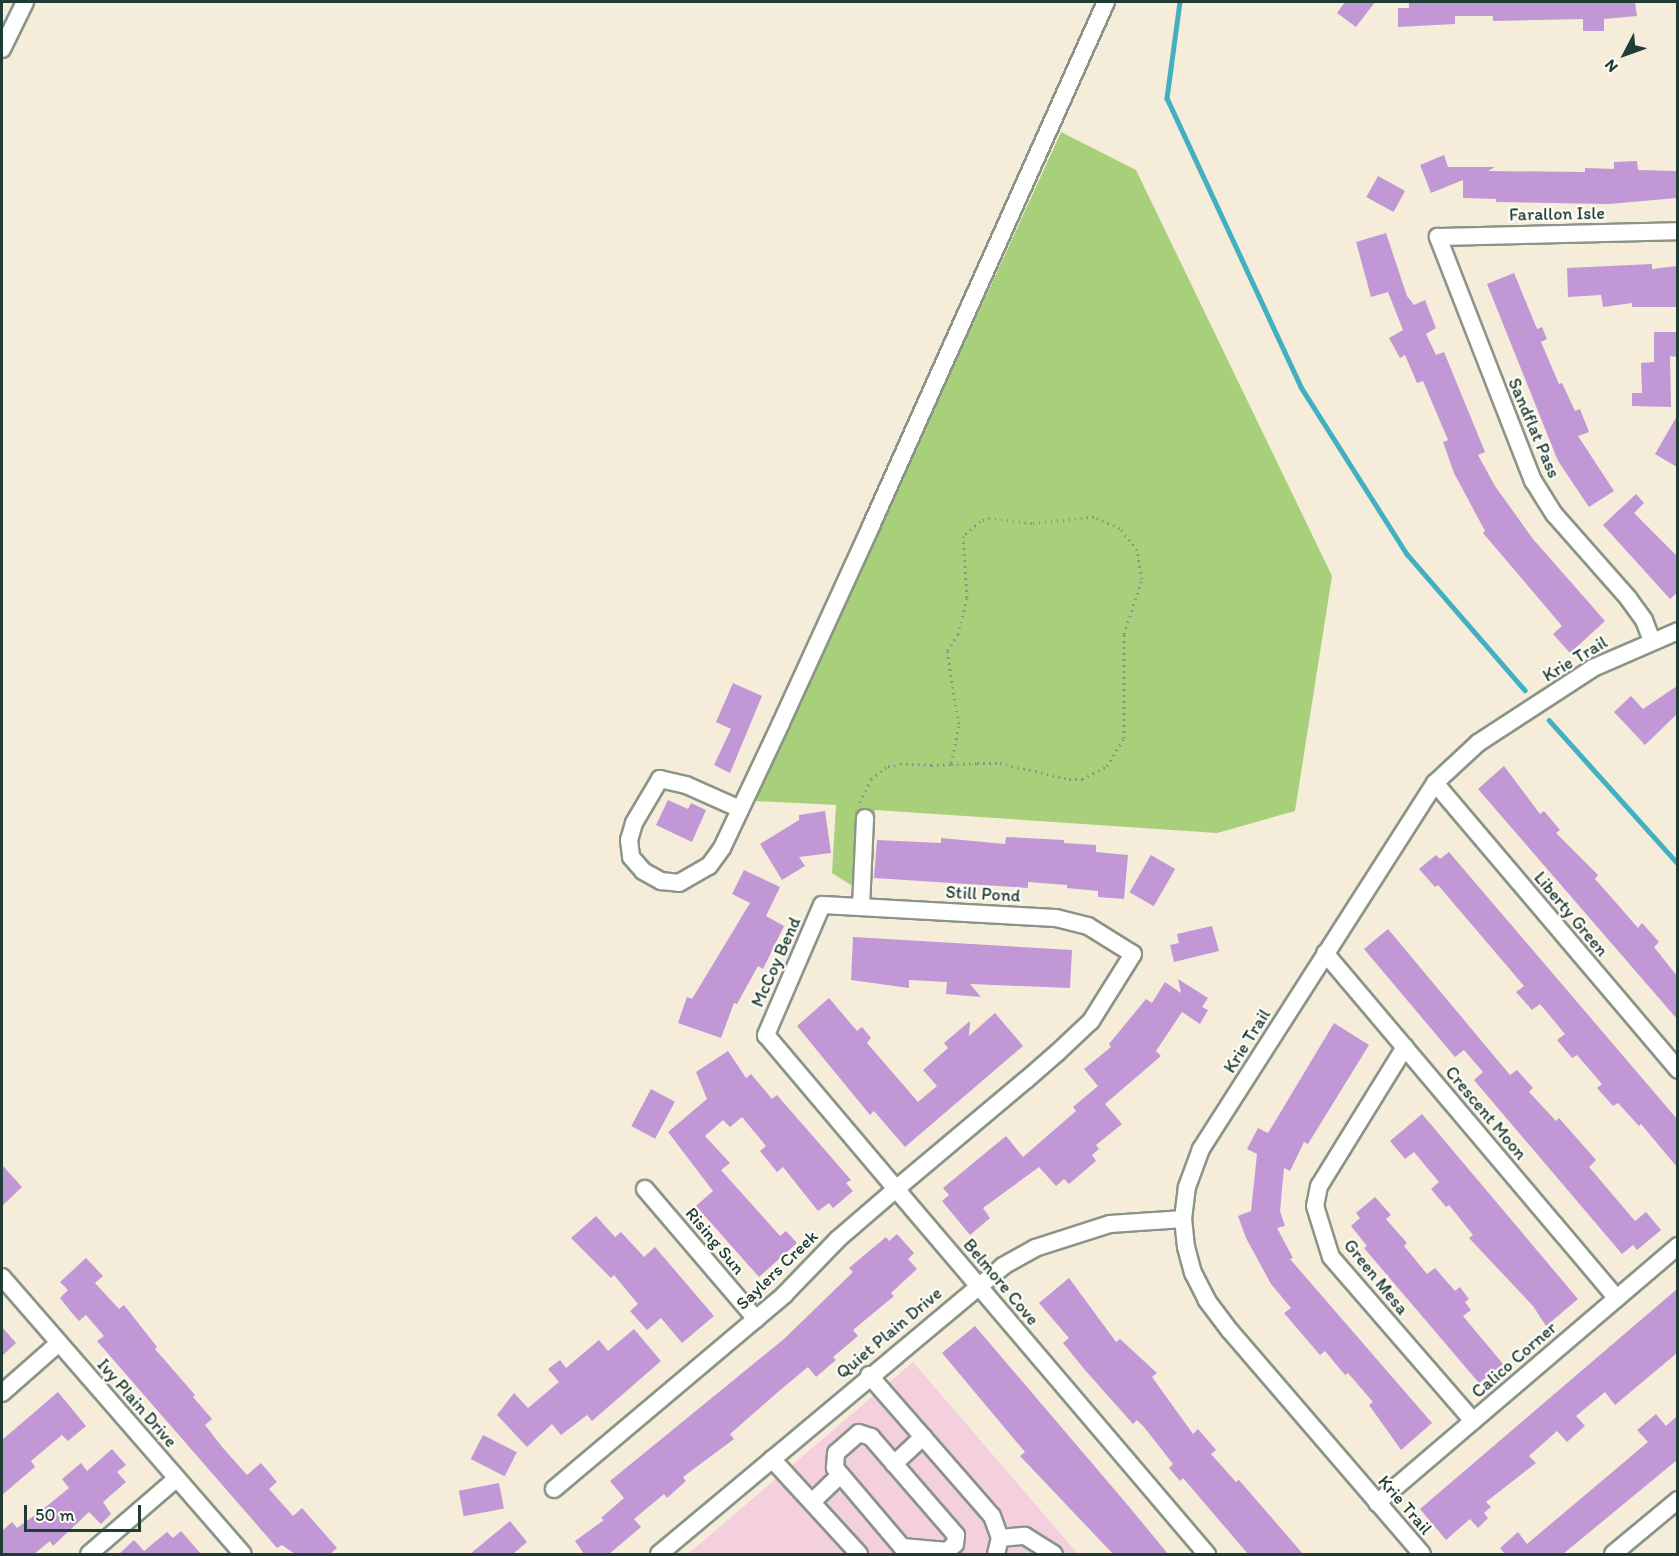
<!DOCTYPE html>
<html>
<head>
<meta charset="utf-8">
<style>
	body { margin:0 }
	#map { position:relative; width:1679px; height:1556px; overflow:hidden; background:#f5edda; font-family:Itim,sans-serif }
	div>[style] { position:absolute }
	.built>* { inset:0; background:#f4cfde }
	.green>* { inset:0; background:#a8cf7a }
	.stream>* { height:4.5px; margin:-2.25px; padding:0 2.25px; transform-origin:2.25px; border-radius:2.25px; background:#42b0c0 }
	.building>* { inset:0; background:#c198d5; transform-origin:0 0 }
	.path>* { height:3px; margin-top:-1.5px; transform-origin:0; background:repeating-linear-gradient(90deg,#8a9587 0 1.5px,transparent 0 6px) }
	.roads { filter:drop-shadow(2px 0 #8a9587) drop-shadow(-2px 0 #8a9587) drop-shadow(0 2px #8a9587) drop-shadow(0 -2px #8a9587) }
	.minor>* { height:16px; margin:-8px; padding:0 8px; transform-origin:8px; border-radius:8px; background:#fff }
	span { translate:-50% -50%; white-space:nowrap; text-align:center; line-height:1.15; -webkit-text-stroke:4.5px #fdfcf7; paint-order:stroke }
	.street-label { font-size:18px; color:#1f3d34 }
	.frame { position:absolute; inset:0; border:3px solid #1f3d34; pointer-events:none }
	.north { position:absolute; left:1595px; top:24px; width:60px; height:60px; -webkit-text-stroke:4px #fdfcf7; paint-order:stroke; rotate:229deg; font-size:16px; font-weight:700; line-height:24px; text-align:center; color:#1f3d34 }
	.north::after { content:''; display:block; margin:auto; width:21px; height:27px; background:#1f3d34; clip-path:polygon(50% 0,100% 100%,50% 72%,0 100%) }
	.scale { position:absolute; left:24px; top:1505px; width:117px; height:27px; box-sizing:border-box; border:3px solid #1f3d34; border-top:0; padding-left:8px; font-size:18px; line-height:21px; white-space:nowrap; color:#1f3d34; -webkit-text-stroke:4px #fdfcf7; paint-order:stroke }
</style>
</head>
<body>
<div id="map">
	<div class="built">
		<i style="clip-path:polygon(913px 1362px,1078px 1554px,688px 1554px)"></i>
	</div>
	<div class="green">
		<i style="clip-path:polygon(1061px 132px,1136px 170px,1332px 576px,1295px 811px,1217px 833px,875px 810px,869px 889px,854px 887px,832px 873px,836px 805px,755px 801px)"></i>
	</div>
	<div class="stream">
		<i style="left:1180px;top:2px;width:97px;rotate:97.7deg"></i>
		<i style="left:1167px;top:98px;width:319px;rotate:65.1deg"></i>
		<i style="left:1301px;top:387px;width:198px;rotate:57.6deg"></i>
		<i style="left:1407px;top:554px;width:180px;rotate:49.1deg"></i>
		<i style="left:1549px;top:720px;width:193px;rotate:48.1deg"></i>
	</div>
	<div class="building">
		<i style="clip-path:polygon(1345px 2px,1375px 2px,1356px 27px,1337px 13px)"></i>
		<i style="clip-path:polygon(1409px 2px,1635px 2px,1637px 16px,1604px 19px,1604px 31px,1583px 31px,1583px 19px,1493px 21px,1493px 16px,1455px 16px,1455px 24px,1398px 27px,1398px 8px,1409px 8px)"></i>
		<i style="clip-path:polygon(1444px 155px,1448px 167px,1495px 167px,1488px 171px,1585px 172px,1585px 168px,1614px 169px,1614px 162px,1637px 161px,1638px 170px,1677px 171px,1677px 198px,1609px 204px,1496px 202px,1496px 199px,1463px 198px,1463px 180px,1431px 193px,1420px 165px)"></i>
		<i style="left:1378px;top:176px;width:31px;height:24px;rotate:29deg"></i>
		<i style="clip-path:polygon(1386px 233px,1407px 296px,1414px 305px,1425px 300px,1436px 328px,1426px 334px,1436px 355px,1444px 352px,1485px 452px,1478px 455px,1495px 486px,1533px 539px,1605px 621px,1570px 653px,1553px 634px,1562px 626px,1483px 533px,1485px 531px,1454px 473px,1443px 442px,1448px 440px,1423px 381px,1417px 383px,1405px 355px,1400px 358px,1389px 338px,1403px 330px,1388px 292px,1371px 297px,1356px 242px)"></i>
		<i style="clip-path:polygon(1652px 264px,1652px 269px,1677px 266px,1677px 307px,1632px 307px,1632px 303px,1603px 307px,1601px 295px,1568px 297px,1567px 268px)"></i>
		<i style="clip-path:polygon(1514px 273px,1537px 329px,1542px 327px,1547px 339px,1541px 342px,1559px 384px,1562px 383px,1575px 411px,1580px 409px,1589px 432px,1578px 436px,1614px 491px,1589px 507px,1558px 461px,1487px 284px)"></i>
		<i style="clip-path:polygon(1654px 332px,1677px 332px,1677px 357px,1670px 356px,1671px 407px,1632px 406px,1632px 393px,1642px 393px,1641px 363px,1654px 362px)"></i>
		<i style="clip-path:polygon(1677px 416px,1677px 467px,1655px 454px)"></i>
		<i style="clip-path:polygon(1636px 494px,1644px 503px,1634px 513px,1677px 556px,1677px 593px,1670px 599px,1603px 525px)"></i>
		<i style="clip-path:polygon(733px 683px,762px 696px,730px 773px,714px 765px,731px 729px,716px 722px)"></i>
		<i style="clip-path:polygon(1677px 686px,1677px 714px,1645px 745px,1614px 712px,1631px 696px,1643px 709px)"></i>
		<i style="clip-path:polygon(1504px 766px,1540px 814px,1544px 811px,1560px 830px,1556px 833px,1598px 875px,1595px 879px,1618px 905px,1638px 928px,1642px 923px,1659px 942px,1654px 947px,1677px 976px,1677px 1019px,1478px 789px)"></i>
		<i style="clip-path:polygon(668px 800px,688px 809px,691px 803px,706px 810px,692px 842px,656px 825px)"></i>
		<i style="clip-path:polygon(825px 811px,831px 853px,799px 857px,805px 866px,782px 880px,760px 844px,799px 820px,799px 815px)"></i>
		<i style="clip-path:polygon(1006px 837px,1064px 840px,1064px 843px,1096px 845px,1096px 852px,1128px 855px,1124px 899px,1098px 897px,1098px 891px,1067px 888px,1067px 885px,1028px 882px,1028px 888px,874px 878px,877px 840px,941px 843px,941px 838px,1005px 844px)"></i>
		<i style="clip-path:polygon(1449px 852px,1677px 1119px,1677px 1167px,1641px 1124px,1639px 1126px,1618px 1103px,1613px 1106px,1597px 1088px,1602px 1084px,1577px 1055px,1572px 1058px,1557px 1040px,1565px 1034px,1540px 1004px,1532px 1010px,1516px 992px,1524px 986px,1438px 885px,1435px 887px,1419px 869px,1436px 855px,1440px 859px)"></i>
		<i style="left:1151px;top:855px;width:28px;height:43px;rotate:30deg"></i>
		<i style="clip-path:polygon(744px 870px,780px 887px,766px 916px,784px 926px,763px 969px,758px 966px,737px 1004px,734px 1003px,721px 1038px,678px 1023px,687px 997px,692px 999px,750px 903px,732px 894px)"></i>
		<i style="clip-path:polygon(1212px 926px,1219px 951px,1174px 962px,1170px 945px,1179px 943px,1177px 934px)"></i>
		<i style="clip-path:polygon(1388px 929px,1510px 1075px,1517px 1070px,1533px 1088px,1529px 1092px,1556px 1121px,1559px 1118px,1596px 1160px,1589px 1167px,1635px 1221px,1646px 1212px,1661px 1230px,1637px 1250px,1633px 1245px,1622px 1254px,1474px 1080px,1483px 1072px,1464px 1050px,1455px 1057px,1364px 949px)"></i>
		<i style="clip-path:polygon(853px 937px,1072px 950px,1070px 988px,970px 984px,981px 997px,946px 994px,947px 982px,909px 980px,909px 988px,851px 980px)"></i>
		<i style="clip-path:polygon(1178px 979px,1208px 998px,1202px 1007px,1208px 1010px,1200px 1024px,1182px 1012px,1156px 1051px,1161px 1056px,1105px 1104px,1122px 1124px,1096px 1145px,1099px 1149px,1092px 1155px,1096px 1161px,1069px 1184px,1064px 1179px,1056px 1186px,1039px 1167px,983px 1208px,990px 1218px,970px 1235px,942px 1201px,949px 1195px,943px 1188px,1006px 1136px,1023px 1157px,1076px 1111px,1073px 1107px,1098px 1086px,1084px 1069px,1111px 1047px,1109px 1044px,1146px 999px,1152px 1003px,1165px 982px,1181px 993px)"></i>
		<i style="clip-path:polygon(829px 998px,857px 1031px,862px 1027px,871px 1038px,867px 1043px,918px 1102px,937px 1086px,923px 1070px,948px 1048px,944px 1043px,970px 1021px,969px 1036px,995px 1013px,1023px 1046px,905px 1147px,874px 1111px,870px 1115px,797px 1026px)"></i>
		<i style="clip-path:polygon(1334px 1023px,1369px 1045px,1308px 1144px,1304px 1142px,1290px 1171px,1284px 1168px,1280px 1211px,1285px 1226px,1277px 1228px,1293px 1258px,1290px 1259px,1432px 1423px,1401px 1450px,1369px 1405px,1373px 1402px,1348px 1373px,1345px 1375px,1325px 1351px,1320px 1355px,1284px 1313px,1291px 1308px,1271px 1284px,1246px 1238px,1238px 1216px,1251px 1211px,1257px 1154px,1247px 1149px,1258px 1128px,1268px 1133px)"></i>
		<i style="clip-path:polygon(728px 1051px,746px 1078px,751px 1074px,772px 1099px,777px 1095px,851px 1180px,846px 1183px,853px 1191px,833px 1208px,829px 1203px,818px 1211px,783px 1167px,777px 1172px,760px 1151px,766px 1146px,742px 1117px,730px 1127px,723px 1120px,705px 1136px,730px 1163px,721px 1170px,780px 1236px,786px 1231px,797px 1243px,759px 1277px,696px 1206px,713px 1191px,668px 1132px,707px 1099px,696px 1072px)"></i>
		<i style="left:651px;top:1089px;width:27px;height:42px;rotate:28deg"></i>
		<i style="clip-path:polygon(1422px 1114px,1578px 1299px,1546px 1326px,1533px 1306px,1469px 1238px,1473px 1235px,1449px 1205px,1446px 1207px,1431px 1189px,1439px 1182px,1414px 1152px,1405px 1159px,1390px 1141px)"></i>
		<i style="clip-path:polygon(2px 1165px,22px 1187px,2px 1206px)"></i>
		<i style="clip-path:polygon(1375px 1197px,1391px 1215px,1386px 1219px,1407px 1243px,1404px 1246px,1427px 1274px,1435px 1268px,1455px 1291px,1460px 1287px,1469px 1299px,1465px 1302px,1471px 1310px,1463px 1316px,1503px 1364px,1479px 1383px,1364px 1248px,1367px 1246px,1351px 1226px,1360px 1218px,1356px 1213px)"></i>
		<i style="clip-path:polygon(596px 1216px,615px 1237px,621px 1232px,644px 1257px,655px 1247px,714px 1316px,682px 1343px,661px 1318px,647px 1330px,630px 1311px,638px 1304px,614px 1275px,611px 1278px,571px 1238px)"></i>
		<i style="clip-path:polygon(897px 1234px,914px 1253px,908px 1259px,917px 1269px,891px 1293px,894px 1296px,853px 1330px,858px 1336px,833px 1357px,836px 1360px,816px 1377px,808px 1367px,779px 1391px,730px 1434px,734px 1439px,683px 1477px,686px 1481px,667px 1498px,664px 1494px,634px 1519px,641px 1527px,609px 1554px,584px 1554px,575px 1541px,604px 1520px,601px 1518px,624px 1498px,610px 1481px,784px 1339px,853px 1272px,849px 1268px,886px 1237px,889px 1241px)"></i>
		<i style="clip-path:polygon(86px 1258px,103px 1276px,95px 1283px,119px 1309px,124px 1305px,157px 1347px,155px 1349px,195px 1395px,193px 1397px,212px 1419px,205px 1425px,223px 1448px,247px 1475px,261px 1463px,277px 1482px,269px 1489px,293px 1516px,302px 1508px,337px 1548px,330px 1554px,295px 1554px,282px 1545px,277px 1548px,97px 1341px,104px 1336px,86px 1315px,79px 1321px,71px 1312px,60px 1298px,68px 1290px,60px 1282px)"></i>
		<i style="clip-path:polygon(1069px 1278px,1116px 1342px,1120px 1339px,1157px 1373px,1152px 1377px,1193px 1434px,1198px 1429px,1216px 1450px,1211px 1454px,1236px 1482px,1239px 1480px,1303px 1554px,1248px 1554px,1183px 1478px,1180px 1481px,1169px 1468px,1173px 1464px,1144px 1427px,1137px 1420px,1133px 1424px,1085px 1370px,1063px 1343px,1069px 1338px,1039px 1303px)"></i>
		<i style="clip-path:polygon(1677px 1289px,1677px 1353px,1615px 1405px,1605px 1392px,1576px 1416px,1585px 1426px,1567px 1442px,1557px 1431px,1529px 1456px,1536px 1463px,1486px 1502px,1491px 1507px,1484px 1513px,1488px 1518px,1478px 1528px,1470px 1519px,1446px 1540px,1420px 1509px)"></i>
		<i style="clip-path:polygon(975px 1326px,1131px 1509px,1168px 1554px,1113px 1554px,1020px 1456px,1025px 1452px,942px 1353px)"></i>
		<i style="clip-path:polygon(2px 1327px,16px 1343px,2px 1356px)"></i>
		<i style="clip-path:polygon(634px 1329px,661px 1361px,592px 1421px,587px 1415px,561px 1435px,552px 1424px,527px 1447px,497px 1415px,514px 1393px,528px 1408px,559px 1382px,548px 1369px,560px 1360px,566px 1368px,599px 1340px,608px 1351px)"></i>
		<i style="clip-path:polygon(58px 1392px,86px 1426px,68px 1441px,62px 1435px,31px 1461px,35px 1467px,2px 1495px,2px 1440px)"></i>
		<i style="clip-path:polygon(1656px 1414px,1666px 1426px,1677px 1416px,1677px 1460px,1563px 1554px,1505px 1554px,1500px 1548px,1518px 1532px,1527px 1544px,1648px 1442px,1637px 1430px)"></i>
		<i style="left:483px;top:1435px;width:38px;height:27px;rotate:27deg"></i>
		<i style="clip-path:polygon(112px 1449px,126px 1465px,117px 1472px,126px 1482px,103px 1502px,111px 1514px,101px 1524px,89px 1512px,53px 1546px,50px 1541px,34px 1554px,2px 1554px,2px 1531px,12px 1522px,17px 1528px,42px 1510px,69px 1488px,62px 1479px,81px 1463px,87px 1471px)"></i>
		<i style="left:499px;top:1483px;width:26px;height:41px;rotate:79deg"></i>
		<i style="clip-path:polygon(510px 1521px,527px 1542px,513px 1554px,470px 1554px)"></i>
		<i style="clip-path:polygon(181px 1531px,201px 1554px,119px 1554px,134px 1540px,144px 1551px,167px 1532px,173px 1538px)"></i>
	</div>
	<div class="path">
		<i style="left:860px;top:802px;width:25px;rotate:-64deg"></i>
		<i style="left:871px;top:779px;width:21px;rotate:-37deg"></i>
		<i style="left:888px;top:766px;width:12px;rotate:-9deg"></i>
		<i style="left:900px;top:764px;width:31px;rotate:2deg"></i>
		<i style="left:931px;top:765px;width:20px;rotate:-3deg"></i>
		<i style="left:951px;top:764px;width:26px;rotate:-2deg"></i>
		<i style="left:977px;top:763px;width:23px"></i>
		<i style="left:1000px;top:763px;width:71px;rotate:13.1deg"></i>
		<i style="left:1069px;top:779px;width:13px"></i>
		<i style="left:1082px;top:779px;width:28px;rotate:-27deg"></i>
		<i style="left:1107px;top:766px;width:33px;rotate:-59deg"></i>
		<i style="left:1124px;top:738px;width:104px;rotate:-90deg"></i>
		<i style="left:1124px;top:634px;width:58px;rotate:-71.9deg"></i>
		<i style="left:1142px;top:579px;width:29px;rotate:-100deg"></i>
		<i style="left:1137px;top:550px;width:28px;rotate:-128deg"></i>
		<i style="left:1120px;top:528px;width:28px;rotate:-157deg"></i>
		<i style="left:1094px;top:517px;width:62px;rotate:174.5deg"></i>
		<i style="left:1032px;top:523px;width:42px;rotate:-173.2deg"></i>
		<i style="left:990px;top:518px;width:10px;rotate:163deg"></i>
		<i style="left:980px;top:521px;width:23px;rotate:139deg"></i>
		<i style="left:963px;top:536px;width:62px;rotate:86.3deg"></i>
		<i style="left:967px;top:598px;width:37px;rotate:104deg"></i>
		<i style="left:958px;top:634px;width:20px;rotate:123deg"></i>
		<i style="left:947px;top:651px;width:76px;rotate:80.9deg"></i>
		<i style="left:959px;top:726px;width:39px;rotate:102deg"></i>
	</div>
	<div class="roads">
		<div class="minor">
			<i style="left:2px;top:49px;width:52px;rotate:-63.9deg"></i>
			<i style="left:1652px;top:641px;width:22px;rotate:-111deg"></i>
			<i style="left:1644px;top:620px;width:26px;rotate:-126deg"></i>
			<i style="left:1629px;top:599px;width:113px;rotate:-131.4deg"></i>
			<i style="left:1554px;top:514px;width:39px;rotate:-122deg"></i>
			<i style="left:1533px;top:481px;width:262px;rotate:-111.3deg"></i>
			<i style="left:1438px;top:237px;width:240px;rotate:-1.4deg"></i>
			<i style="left:1435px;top:783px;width:376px;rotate:49.7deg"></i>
			<i style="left:740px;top:809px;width:59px;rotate:-156deg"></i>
			<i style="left:686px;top:785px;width:27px;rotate:-167deg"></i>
			<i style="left:660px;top:779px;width:51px;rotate:120.6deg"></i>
			<i style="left:634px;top:823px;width:18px;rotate:106deg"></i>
			<i style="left:629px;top:840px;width:17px;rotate:83deg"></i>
			<i style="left:631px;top:857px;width:18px;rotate:49deg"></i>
			<i style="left:643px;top:871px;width:21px;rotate:29deg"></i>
			<i style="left:661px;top:881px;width:18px;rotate:6deg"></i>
			<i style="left:679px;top:883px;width:34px;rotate:-30deg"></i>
			<i style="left:709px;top:866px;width:22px;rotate:-54deg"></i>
			<i style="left:722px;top:848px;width:138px;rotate:-64.7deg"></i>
			<i style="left:781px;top:723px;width:217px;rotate:-65.4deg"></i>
			<i style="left:871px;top:526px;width:574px;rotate:-65.85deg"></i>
			<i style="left:861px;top:907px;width:89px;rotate:-87.4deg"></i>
			<i style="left:1325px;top:953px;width:452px;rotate:49.8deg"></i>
			<i style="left:1405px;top:1047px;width:163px;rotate:121.7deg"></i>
			<i style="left:1319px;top:1186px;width:20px;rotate:101deg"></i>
			<i style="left:1315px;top:1206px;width:53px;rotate:72.6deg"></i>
			<i style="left:1331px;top:1257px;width:217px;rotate:49.1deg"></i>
			<i style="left:645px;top:1189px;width:171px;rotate:49.5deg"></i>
			<i style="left:2px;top:1277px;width:367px;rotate:49deg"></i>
			<i style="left:869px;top:1375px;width:187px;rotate:48.9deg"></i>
			<i style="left:992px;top:1516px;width:23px;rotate:70deg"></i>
			<i style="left:1000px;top:1538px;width:16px;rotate:104deg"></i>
			<i style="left:2px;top:1393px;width:76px;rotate:-41.3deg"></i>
			<i style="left:859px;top:1433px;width:13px;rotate:18deg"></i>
			<i style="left:871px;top:1437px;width:130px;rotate:49.1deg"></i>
			<i style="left:956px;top:1535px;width:9px;rotate:96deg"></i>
			<i style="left:955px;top:1544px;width:11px;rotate:139deg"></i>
			<i style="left:947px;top:1551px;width:45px;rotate:-174.9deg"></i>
			<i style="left:902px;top:1547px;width:104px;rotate:-130.3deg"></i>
			<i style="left:835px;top:1468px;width:15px;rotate:-86deg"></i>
			<i style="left:836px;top:1453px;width:30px;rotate:-41deg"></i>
			<i style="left:772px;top:1459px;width:129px;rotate:47.5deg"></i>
			<i style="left:894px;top:1464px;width:40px;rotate:-43deg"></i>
			<i style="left:554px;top:1489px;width:301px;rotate:-40.1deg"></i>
			<i style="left:784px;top:1295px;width:78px;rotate:-46deg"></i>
			<i style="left:838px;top:1239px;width:77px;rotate:-40.8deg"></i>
			<i style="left:896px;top:1189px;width:170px;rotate:-40deg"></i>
			<i style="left:1026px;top:1080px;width:41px;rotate:-41.1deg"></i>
			<i style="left:1057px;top:1053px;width:47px;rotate:-43.3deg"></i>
			<i style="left:1091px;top:1021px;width:79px;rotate:-57.9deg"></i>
			<i style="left:1133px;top:954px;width:53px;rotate:-148.1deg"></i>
			<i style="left:1088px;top:926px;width:33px;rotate:-166deg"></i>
			<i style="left:1056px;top:918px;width:234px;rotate:-176.8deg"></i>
			<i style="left:822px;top:905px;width:142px;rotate:113.3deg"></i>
			<i style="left:766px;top:1035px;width:202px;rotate:49.8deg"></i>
			<i style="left:896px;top:1189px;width:480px;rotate:49.6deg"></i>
			<i style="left:812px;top:1502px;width:39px;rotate:-44deg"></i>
			<i style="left:1377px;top:1503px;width:396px;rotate:-40.5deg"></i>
			<i style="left:1000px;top:1538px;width:25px;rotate:-5deg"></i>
			<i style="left:1025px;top:1536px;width:34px;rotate:32deg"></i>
			<i style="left:89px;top:1554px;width:116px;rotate:-40.8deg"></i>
			<i style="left:659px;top:1554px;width:449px;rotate:-39.9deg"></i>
			<i style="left:1003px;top:1266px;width:37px;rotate:-29deg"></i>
			<i style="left:1035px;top:1248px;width:79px;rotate:-17.7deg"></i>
			<i style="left:1110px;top:1224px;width:73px;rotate:-3.9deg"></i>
			<i style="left:1422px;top:1554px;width:294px;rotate:-130.7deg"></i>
			<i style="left:1230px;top:1331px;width:39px;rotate:-127deg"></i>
			<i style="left:1207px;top:1300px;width:30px;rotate:-117deg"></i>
			<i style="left:1193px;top:1273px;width:27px;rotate:-105deg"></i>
			<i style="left:1186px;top:1247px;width:28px;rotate:-96deg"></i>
			<i style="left:1183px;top:1219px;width:32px;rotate:-83deg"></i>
			<i style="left:1187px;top:1187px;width:40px;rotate:-69.8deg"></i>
			<i style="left:1201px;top:1149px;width:434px;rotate:-57.4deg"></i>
			<i style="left:1435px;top:783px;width:59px;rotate:-42.9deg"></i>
			<i style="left:1478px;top:743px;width:137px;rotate:-33.1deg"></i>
			<i style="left:1593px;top:668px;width:93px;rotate:-23.5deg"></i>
			<i style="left:1613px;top:1554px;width:85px;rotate:-39.7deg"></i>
		</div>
	</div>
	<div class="street-label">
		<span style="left:1557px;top:214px;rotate:-1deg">Farallon Isle</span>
		<span style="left:1534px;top:428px;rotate:67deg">Sandflat Pass</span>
		<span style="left:1575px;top:659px;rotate:-31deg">Krie Trail</span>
		<span style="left:983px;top:894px;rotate:3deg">Still Pond</span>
		<span style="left:1571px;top:914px;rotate:50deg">Liberty Green</span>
		<span style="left:776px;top:962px;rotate:-66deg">McCoy Bend</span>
		<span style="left:1247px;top:1041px;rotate:-58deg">Krie Trail</span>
		<span style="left:1486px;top:1113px;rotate:50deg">Crescent Moon</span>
		<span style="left:715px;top:1241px;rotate:50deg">Rising Sun</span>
		<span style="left:777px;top:1270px;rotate:-44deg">Saylers Creek</span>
		<span style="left:1376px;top:1277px;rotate:51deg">Green Mesa</span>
		<span style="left:1001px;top:1282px;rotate:50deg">Belmore Cove</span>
		<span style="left:889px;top:1333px;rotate:-40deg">Quiet Plain Drive</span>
		<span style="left:1514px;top:1360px;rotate:-41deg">Calico Corner</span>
		<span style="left:137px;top:1403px;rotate:49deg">Ivy Plain Drive</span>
		<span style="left:1405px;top:1505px;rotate:49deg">Krie Trail</span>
	</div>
	<div class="frame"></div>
	<div class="north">N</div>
	<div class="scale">50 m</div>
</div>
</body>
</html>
